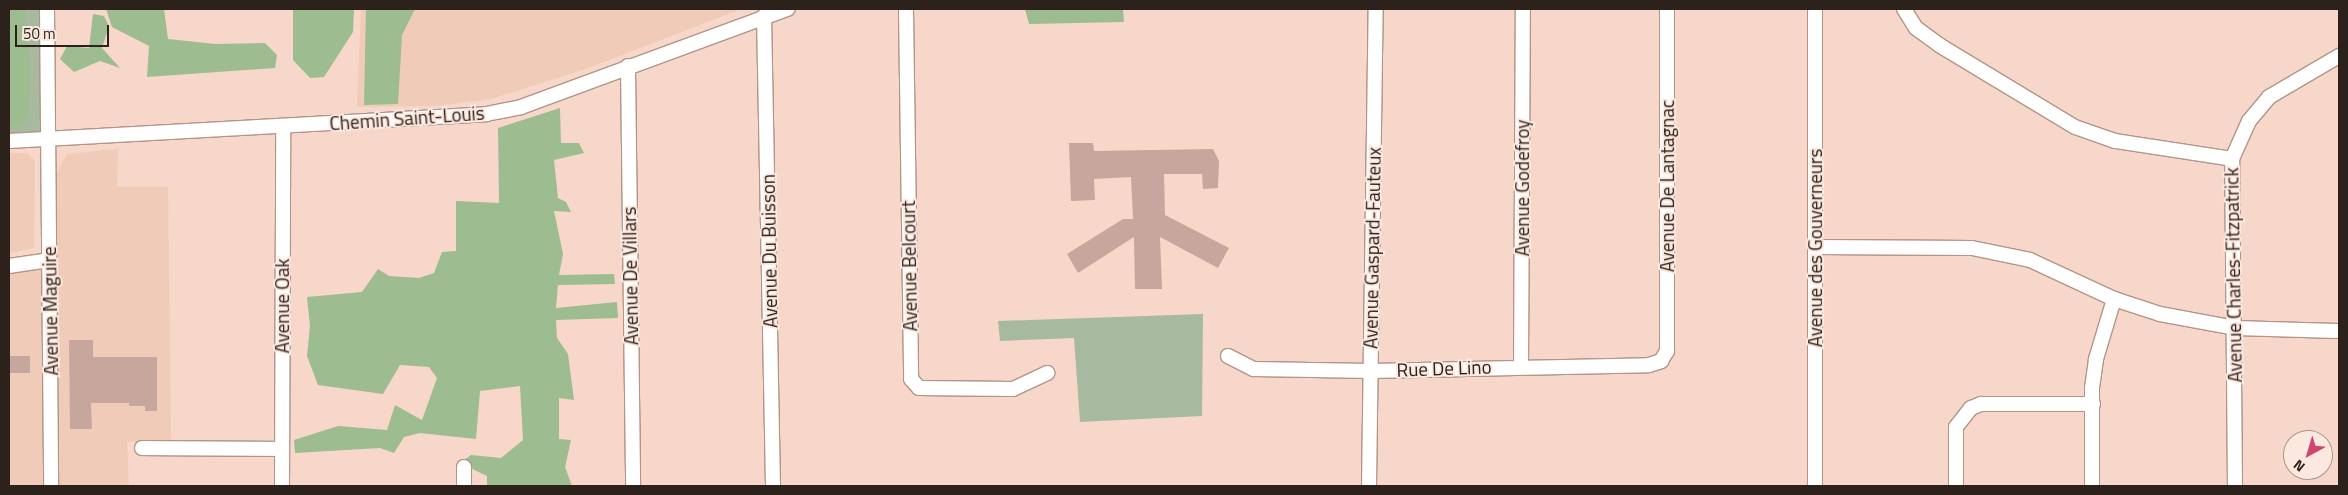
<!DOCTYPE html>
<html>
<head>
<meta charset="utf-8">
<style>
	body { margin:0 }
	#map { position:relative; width:2348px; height:495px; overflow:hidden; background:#f7d7c9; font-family:"Titillium Web",sans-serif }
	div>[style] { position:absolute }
	.built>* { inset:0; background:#f0cbb8 }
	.green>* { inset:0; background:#a7ba9f; transform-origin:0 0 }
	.forest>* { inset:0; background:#9dbc90 }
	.building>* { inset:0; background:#c7a79d; transform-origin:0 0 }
	.roads { filter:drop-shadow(1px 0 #b29587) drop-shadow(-1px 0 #b29587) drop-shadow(0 1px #b29587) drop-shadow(0 -1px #b29587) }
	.minor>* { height:14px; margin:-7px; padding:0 7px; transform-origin:7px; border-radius:7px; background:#fff }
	span { translate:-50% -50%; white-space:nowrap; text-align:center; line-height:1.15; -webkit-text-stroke:4px #fbe8df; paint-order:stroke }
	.street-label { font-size:19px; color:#2c211b }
	.frame { position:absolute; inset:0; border:10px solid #2c211b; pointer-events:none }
	.north { position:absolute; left:2283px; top:430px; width:50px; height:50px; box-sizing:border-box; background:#fbe8df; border:1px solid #a89891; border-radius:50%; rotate:219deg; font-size:14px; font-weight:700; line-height:20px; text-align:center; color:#2c211b }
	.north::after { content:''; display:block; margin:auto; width:18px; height:22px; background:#d1446f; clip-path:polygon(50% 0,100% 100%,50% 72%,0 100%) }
	.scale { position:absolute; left:15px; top:25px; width:94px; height:22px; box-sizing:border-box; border:2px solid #2c211b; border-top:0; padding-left:6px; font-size:15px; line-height:18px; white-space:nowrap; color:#2c211b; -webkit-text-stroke:4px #fbe8df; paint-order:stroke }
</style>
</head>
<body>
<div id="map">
	<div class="built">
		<i style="clip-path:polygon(361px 9px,741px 9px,586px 69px,491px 99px,436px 106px,357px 107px)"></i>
		<i style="clip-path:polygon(118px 149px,117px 187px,168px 187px,171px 442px,127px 442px,129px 486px,9px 486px,9px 266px,48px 260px,49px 188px,67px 154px)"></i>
		<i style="clip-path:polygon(9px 153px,27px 153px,35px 161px,34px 248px,9px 253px)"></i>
	</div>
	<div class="green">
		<i style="left:9px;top:9px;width:38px;height:131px"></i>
		<i style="clip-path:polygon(1203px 314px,1202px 416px,1080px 422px,1074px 338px,1000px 341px,998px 321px)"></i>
	</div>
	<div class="forest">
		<i style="clip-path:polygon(9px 9px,25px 9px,30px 67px,29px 117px,22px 124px,9px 128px)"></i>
		<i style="clip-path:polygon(106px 9px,164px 9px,168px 39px,215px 44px,265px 43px,277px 55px,275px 68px,147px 77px,149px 46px,112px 27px)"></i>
		<i style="clip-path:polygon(293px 9px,354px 9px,353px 32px,324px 77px,310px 78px,293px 60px)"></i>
		<i style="clip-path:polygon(366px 9px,415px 9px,402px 35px,398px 104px,364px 105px)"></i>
		<i style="clip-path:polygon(1025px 9px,1123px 9px,1124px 22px,1029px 24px)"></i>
		<i style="clip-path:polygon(93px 14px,104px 16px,109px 26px,102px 48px,120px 68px,100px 61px,74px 72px,60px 59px,67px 46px,89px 48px)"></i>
		<i style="clip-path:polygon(560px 108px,561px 143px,579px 143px,584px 153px,554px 160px,558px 198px,566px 202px,571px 212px,554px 211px,563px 254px,559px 275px,614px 274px,615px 284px,558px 285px,556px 308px,617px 302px,618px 318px,556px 320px,557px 338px,568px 354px,574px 400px,559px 398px,559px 439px,571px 440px,565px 467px,572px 486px,487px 486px,487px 476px,460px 463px,471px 455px,501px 458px,523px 440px,520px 386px,480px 391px,476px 439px,420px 433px,404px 437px,394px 453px,380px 448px,295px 453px,294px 440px,338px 426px,387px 430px,395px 405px,422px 420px,437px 378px,429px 367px,400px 365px,383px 394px,318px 385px,307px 356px,310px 326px,307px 297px,362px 292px,378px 269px,389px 276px,419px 278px,434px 273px,442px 252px,456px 251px,456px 201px,499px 203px,498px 128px)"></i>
	</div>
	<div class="building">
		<i style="clip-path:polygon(1069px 143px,1093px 143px,1094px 151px,1213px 149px,1219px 161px,1218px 188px,1203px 189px,1202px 174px,1164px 174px,1165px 215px,1229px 248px,1218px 268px,1160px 237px,1162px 289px,1135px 289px,1134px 237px,1078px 273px,1067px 254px,1123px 219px,1133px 219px,1131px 177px,1094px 179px,1095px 200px,1071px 201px)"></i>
		<i style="clip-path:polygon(69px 340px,93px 340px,93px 357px,157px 357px,157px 411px,145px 411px,145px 406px,129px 406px,129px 403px,91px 403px,92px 429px,70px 429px)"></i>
		<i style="left:9px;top:356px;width:21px;height:17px"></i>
	</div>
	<div class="roads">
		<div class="minor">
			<i style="left:47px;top:9px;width:477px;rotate:89.5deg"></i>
			<i style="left:906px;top:9px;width:370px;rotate:89.2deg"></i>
			<i style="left:911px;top:379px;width:12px;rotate:48deg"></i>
			<i style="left:919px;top:388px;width:94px;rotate:0.6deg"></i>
			<i style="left:1013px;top:389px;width:38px;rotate:-25deg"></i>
			<i style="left:1904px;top:9px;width:22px;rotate:58deg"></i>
			<i style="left:1916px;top:28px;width:29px;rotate:36deg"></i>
			<i style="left:1939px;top:45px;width:159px;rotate:31.1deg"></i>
			<i style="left:2075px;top:127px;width:42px;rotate:19.3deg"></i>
			<i style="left:2115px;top:141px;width:118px;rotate:8.7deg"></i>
			<i style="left:764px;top:16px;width:470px;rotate:88.9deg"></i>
			<i style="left:628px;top:66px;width:420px;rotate:89.3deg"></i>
			<i style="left:9px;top:141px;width:478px;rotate:-3.2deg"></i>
			<i style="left:486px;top:114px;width:36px;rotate:-11deg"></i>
			<i style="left:521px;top:107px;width:284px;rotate:-20.2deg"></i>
			<i style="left:1816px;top:247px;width:156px;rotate:0.4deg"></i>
			<i style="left:1972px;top:248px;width:59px;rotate:11.7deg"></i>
			<i style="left:2030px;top:260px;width:93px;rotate:24.9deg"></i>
			<i style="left:2114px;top:299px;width:48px;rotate:18.1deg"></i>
			<i style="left:2160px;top:314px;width:76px;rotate:10.6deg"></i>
			<i style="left:2235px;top:328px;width:104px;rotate:1.7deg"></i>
			<i style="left:9px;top:266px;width:40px;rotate:-8.5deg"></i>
			<i style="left:1228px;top:356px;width:29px;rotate:27deg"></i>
			<i style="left:1254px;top:369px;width:117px;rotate:1deg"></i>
			<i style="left:1371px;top:371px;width:278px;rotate:-1.2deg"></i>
			<i style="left:1649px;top:365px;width:13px;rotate:-18deg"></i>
			<i style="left:1661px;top:361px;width:12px;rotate:-59deg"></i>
			<i style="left:1667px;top:351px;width:342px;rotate:-90deg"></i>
			<i style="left:1521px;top:366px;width:357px;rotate:-89.7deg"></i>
			<i style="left:142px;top:448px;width:140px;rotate:0.4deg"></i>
			<i style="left:464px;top:467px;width:19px;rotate:90deg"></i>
			<i style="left:282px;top:486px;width:360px;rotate:-89.8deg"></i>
			<i style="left:1369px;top:486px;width:477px;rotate:-89.2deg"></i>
			<i style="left:1815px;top:486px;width:477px;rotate:-90deg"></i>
			<i style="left:1956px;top:486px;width:59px;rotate:-90deg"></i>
			<i style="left:1956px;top:427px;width:24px;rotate:-52deg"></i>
			<i style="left:1971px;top:408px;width:11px;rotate:-22deg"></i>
			<i style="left:1981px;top:404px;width:112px"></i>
			<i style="left:2092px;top:486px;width:98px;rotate:-90deg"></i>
			<i style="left:2092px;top:388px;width:29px;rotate:-82deg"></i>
			<i style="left:2096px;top:359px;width:63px;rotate:-73.3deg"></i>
			<i style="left:2235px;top:486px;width:327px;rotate:-90.5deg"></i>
			<i style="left:2232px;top:159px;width:42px;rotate:-65.9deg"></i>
			<i style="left:2249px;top:121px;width:31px;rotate:-50deg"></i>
			<i style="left:2269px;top:97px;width:81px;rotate:-30.4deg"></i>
		</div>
	</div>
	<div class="street-label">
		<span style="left:407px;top:118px;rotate:-4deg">Chemin Saint-Louis</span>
		<span style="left:1667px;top:186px;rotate:-90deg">Avenue De Lantagnac</span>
		<span style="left:1522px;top:188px;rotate:-90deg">Avenue Godefroy</span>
		<span style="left:1372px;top:248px;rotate:-89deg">Avenue Gaspard-Fauteux</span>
		<span style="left:1815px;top:248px;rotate:-90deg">Avenue des Gouverneurs</span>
		<span style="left:769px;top:251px;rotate:-91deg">Avenue Du Buisson</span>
		<span style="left:909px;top:266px;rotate:-91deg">Avenue Belcourt</span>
		<span style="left:2233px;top:275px;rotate:-91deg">Avenue Charles-Fitzpatrick</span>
		<span style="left:630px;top:276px;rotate:-91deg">Avenue De Villars</span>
		<span style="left:282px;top:306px;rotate:-90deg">Avenue Oak</span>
		<span style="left:50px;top:311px;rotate:-91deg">Avenue Maguire</span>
		<span style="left:1444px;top:368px;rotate:-2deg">Rue De Lino</span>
	</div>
	<div class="frame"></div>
	<div class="north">N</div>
	<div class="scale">50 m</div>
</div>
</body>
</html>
